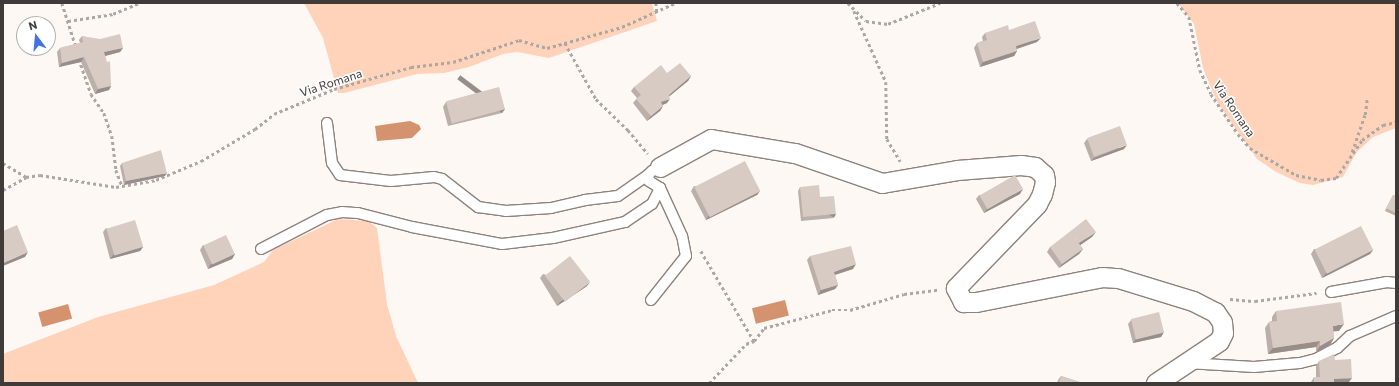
<!DOCTYPE html>
<html>
<head>
<meta charset="utf-8">
<style>
	body { margin:0 }
	#map { position:relative; width:1399px; height:386px; overflow:hidden; background:#fef8f5; font-family:Commissioner,sans-serif }
	div>[style] { position:absolute }
	.green>* { inset:0; background:#ffd2ba }
	.water>* { inset:0; background:#d4936e; transform-origin:0 0 }
	.path>* { height:2.5px; margin-top:-1.25px; transform-origin:0; background:repeating-linear-gradient(90deg,#aca7a4 0 3px,transparent 0 6px) }
	.roads { filter:drop-shadow(1px 0 #8e827c) drop-shadow(-1px 0 #8e827c) drop-shadow(0 1px #8e827c) drop-shadow(0 -1px #8e827c) }
	.lane>* { height:10px; margin:-5px; padding:0 5px; transform-origin:5px; border-radius:5px; background:#fff }
	.street>* { height:19px; margin:-9.5px; padding:0 9.5px; transform-origin:9.5px; border-radius:9.5px; background:#fff }
	.wall>* { inset:0; background:#baafa9 }
	.shaded-wall>* { inset:0; background:#978e89; transform-origin:0 0 }
	.building>* { inset:0; background:#d8cbc4; transform-origin:0 0 }
	span { translate:-50% -50%; white-space:nowrap; text-align:center; line-height:1.15; -webkit-text-stroke:3px #fff; paint-order:stroke }
	.street-label { font-size:12px; color:#403b39 }
	.frame { position:absolute; inset:0; border:4px solid #403b39; pointer-events:none }
	.north { position:absolute; left:16px; top:16px; width:40px; height:40px; box-sizing:border-box; background:#fff; border:1px solid #b3b1b0; border-radius:50%; rotate:344deg; font-size:11px; font-weight:700; line-height:16px; text-align:center; color:#403b39 }
	.north::after { content:''; display:block; margin:auto; width:14px; height:18px; background:#4272e3; clip-path:polygon(50% 0,100% 100%,50% 72%,0 100%) }
</style>
</head>
<body>
<div id="map">
	<div class="green">
		<i style="clip-path:polygon(304px 3px,652px 3px,657px 21px,549px 58px,517px 52px,503px 54px,469px 67px,444px 73px,417px 74px,344px 93px,338px 93px,323px 38px)"></i>
		<i style="clip-path:polygon(1178px 3px,1396px 3px,1396px 128px,1373px 137px,1356px 153px,1343px 177px,1313px 185px,1300px 183px,1276px 172px,1257px 159px,1217px 102px,1203px 68px,1194px 24px)"></i>
		<i style="clip-path:polygon(338px 219px,368px 221px,377px 228px,387px 304px,396px 336px,418px 383px,3px 383px,3px 354px,98px 317px,214px 285px,264px 262px,273px 250px)"></i>
	</div>
	<div class="water">
		<i style="clip-path:polygon(410px 121px,419px 125px,421px 129px,412px 138px,377px 141px,375px 126px)"></i>
		<i style="left:785px;top:300px;width:16px;height:34px;rotate:76deg"></i>
		<i style="left:68px;top:304px;width:15px;height:31px;rotate:74deg"></i>
	</div>
	<div class="path">
		<i style="left:62px;top:3px;width:46px;rotate:72.3deg"></i>
		<i style="left:656px;top:3px;width:9px;rotate:84deg"></i>
		<i style="left:848px;top:3px;width:25px;rotate:45deg"></i>
		<i style="left:866px;top:21px;width:22px;rotate:8deg"></i>
		<i style="left:888px;top:24px;width:56px;rotate:-22deg"></i>
		<i style="left:1177px;top:3px;width:18px;rotate:49deg"></i>
		<i style="left:1189px;top:17px;width:54px;rotate:78.3deg"></i>
		<i style="left:1200px;top:70px;width:26px;rotate:65deg"></i>
		<i style="left:1211px;top:94px;width:48px;rotate:56deg"></i>
		<i style="left:1238px;top:134px;width:18px;rotate:49deg"></i>
		<i style="left:1250px;top:148px;width:53px;rotate:30.4deg"></i>
		<i style="left:1296px;top:175px;width:25px;rotate:11deg"></i>
		<i style="left:1321px;top:180px;width:15px;rotate:-8deg"></i>
		<i style="left:1336px;top:178px;width:46px;rotate:-55.6deg"></i>
		<i style="left:1362px;top:140px;width:26px;rotate:-36deg"></i>
		<i style="left:1383px;top:125px;width:13px;rotate:-13deg"></i>
		<i style="left:854px;top:11px;width:78px;rotate:65.7deg"></i>
		<i style="left:886px;top:82px;width:57px;rotate:89deg"></i>
		<i style="left:887px;top:139px;width:26px;rotate:59deg"></i>
		<i style="left:68px;top:21px;width:46px;rotate:-8.8deg"></i>
		<i style="left:113px;top:14px;width:28px;rotate:-23deg"></i>
		<i style="left:565px;top:43px;width:64px;rotate:61deg"></i>
		<i style="left:596px;top:99px;width:45px;rotate:44.1deg"></i>
		<i style="left:628px;top:130px;width:31px;rotate:50deg"></i>
		<i style="left:79px;top:59px;width:37px;rotate:71deg"></i>
		<i style="left:91px;top:94px;width:23px;rotate:56deg"></i>
		<i style="left:104px;top:113px;width:24px;rotate:71deg"></i>
		<i style="left:112px;top:136px;width:34px;rotate:83deg"></i>
		<i style="left:116px;top:170px;width:17px;rotate:69deg"></i>
		<i style="left:1352px;top:152px;width:39px;rotate:-71deg"></i>
		<i style="left:1365px;top:115px;width:16px;rotate:-83deg"></i>
		<i style="left:3px;top:163px;width:27px;rotate:31deg"></i>
		<i style="left:26px;top:177px;width:14px;rotate:-8deg"></i>
		<i style="left:40px;top:175px;width:77px;rotate:9deg"></i>
		<i style="left:116px;top:187px;width:41px;rotate:-9.9deg"></i>
		<i style="left:156px;top:180px;width:49px;rotate:-22.9deg"></i>
		<i style="left:201px;top:161px;width:63px;rotate:-30.7deg"></i>
		<i style="left:255px;top:129px;width:24px;rotate:-38deg"></i>
		<i style="left:274px;top:114px;width:65px;rotate:-22.6deg"></i>
		<i style="left:334px;top:89px;width:80px;rotate:-15.9deg"></i>
		<i style="left:411px;top:67px;width:42px;rotate:-6.8deg"></i>
		<i style="left:453px;top:62px;width:70px;rotate:-18.4deg"></i>
		<i style="left:519px;top:40px;width:29px;rotate:16deg"></i>
		<i style="left:547px;top:48px;width:78px;rotate:-15.6deg"></i>
		<i style="left:622px;top:27px;width:58px;rotate:-24.4deg"></i>
		<i style="left:3px;top:190px;width:26px;rotate:-29deg"></i>
		<i style="left:701px;top:251px;width:104px;rotate:59.5deg"></i>
		<i style="left:1230px;top:299px;width:25px;rotate:5deg"></i>
		<i style="left:1255px;top:301px;width:62px;rotate:-7.5deg"></i>
		<i style="left:709px;top:383px;width:54px;rotate:-46.5deg"></i>
		<i style="left:746px;top:344px;width:9px;rotate:-21deg"></i>
		<i style="left:754px;top:341px;width:16px;rotate:-52deg"></i>
		<i style="left:764px;top:328px;width:70px;rotate:-14.8deg"></i>
		<i style="left:832px;top:310px;width:18px"></i>
		<i style="left:850px;top:310px;width:56px;rotate:-16.5deg"></i>
		<i style="left:904px;top:294px;width:34px;rotate:-7deg"></i>
	</div>
	<div class="roads">
		<div class="lane">
			<i style="left:327px;top:123px;width:40px;rotate:82.9deg"></i>
			<i style="left:332px;top:163px;width:14px;rotate:56deg"></i>
			<i style="left:340px;top:175px;width:51px;rotate:6.7deg"></i>
			<i style="left:391px;top:181px;width:43px;rotate:-5.3deg"></i>
			<i style="left:434px;top:177px;width:8px;rotate:14deg"></i>
			<i style="left:442px;top:179px;width:46px;rotate:37.9deg"></i>
			<i style="left:478px;top:207px;width:28px;rotate:8deg"></i>
			<i style="left:506px;top:211px;width:45px;rotate:-3.8deg"></i>
			<i style="left:551px;top:208px;width:35px;rotate:-13deg"></i>
			<i style="left:585px;top:200px;width:33px;rotate:-7deg"></i>
			<i style="left:618px;top:196px;width:37px;rotate:-35deg"></i>
			<i style="left:261px;top:249px;width:74px;rotate:-27.3deg"></i>
			<i style="left:327px;top:215px;width:15px;rotate:-11deg"></i>
			<i style="left:342px;top:212px;width:16px;rotate:4deg"></i>
			<i style="left:358px;top:213px;width:56px;rotate:14.5deg"></i>
			<i style="left:412px;top:227px;width:92px;rotate:10.7deg"></i>
			<i style="left:502px;top:244px;width:51px;rotate:-6.7deg"></i>
			<i style="left:553px;top:238px;width:74px;rotate:-12.5deg"></i>
			<i style="left:625px;top:222px;width:32px;rotate:-34deg"></i>
			<i style="left:652px;top:204px;width:18px;rotate:-63deg"></i>
			<i style="left:1331px;top:292px;width:57px;rotate:-10.1deg"></i>
			<i style="left:1387px;top:282px;width:9px;rotate:6deg"></i>
			<i style="left:651px;top:300px;width:56px;rotate:-51.5deg"></i>
			<i style="left:686px;top:256px;width:20px;rotate:-101deg"></i>
			<i style="left:682px;top:236px;width:53px;rotate:-114.6deg"></i>
			<i style="left:660px;top:188px;width:13px;rotate:-148deg"></i>
			<i style="left:649px;top:181px;width:6px;rotate:-99deg"></i>
			<i style="left:648px;top:175px;width:6px;rotate:-45deg"></i>
			<i style="left:1187px;top:363px;width:67px;rotate:3.4deg"></i>
			<i style="left:1254px;top:367px;width:46px;rotate:-5deg"></i>
			<i style="left:1300px;top:363px;width:16px;rotate:-14deg"></i>
			<i style="left:1316px;top:359px;width:24px;rotate:-28deg"></i>
			<i style="left:1337px;top:348px;width:18px;rotate:-43deg"></i>
			<i style="left:1350px;top:336px;width:50px;rotate:-23.5deg"></i>
		</div>
		<div class="street">
			<i style="left:660px;top:167px;width:58px;rotate:-28.8deg"></i>
			<i style="left:711px;top:139px;width:85px;rotate:9.5deg"></i>
			<i style="left:795px;top:153px;width:92px;rotate:19deg"></i>
			<i style="left:882px;top:183px;width:76px;rotate:-9.8deg"></i>
			<i style="left:957px;top:170px;width:64px;rotate:-4.5deg"></i>
			<i style="left:1021px;top:165px;width:14px;rotate:8deg"></i>
			<i style="left:1035px;top:167px;width:12px;rotate:42deg"></i>
			<i style="left:1044px;top:175px;width:7px;rotate:82deg"></i>
			<i style="left:1045px;top:182px;width:12px;rotate:104deg"></i>
			<i style="left:1042px;top:194px;width:11px;rotate:117deg"></i>
			<i style="left:1037px;top:204px;width:117px;rotate:134deg"></i>
			<i style="left:956px;top:288px;width:16px;rotate:63deg"></i>
			<i style="left:963px;top:302px;width:13px"></i>
			<i style="left:976px;top:302px;width:128px;rotate:-11.2deg"></i>
			<i style="left:1102px;top:277px;width:16px;rotate:4deg"></i>
			<i style="left:1118px;top:278px;width:78px;rotate:17deg"></i>
			<i style="left:1193px;top:301px;width:25px;rotate:27deg"></i>
			<i style="left:1215px;top:312px;width:12px;rotate:55deg"></i>
			<i style="left:1222px;top:322px;width:11px;rotate:85deg"></i>
			<i style="left:1223px;top:333px;width:9px;rotate:117deg"></i>
			<i style="left:1219px;top:341px;width:76px;rotate:146.3deg"></i>
		</div>
	</div>
	<div class="wall">
		<i style="clip-path:polygon(1009px 30px,1037px 42px,1017px 49px,1017px 51px,1014px 56px,980px 67px,974px 48px,977px 43px,983px 41px,982px 37px,985px 33px)"></i>
		<i style="clip-path:polygon(82px 36px,123px 48px,120px 52px,105px 56px,111px 86px,109px 90px,95px 94px,81px 62px,59px 67px,57px 52px,60px 48px,80px 43px,79px 40px)"></i>
		<i style="clip-path:polygon(667px 73px,691px 76px,688px 81px,669px 96px,667px 103px,662px 105px,663px 106px,660px 111px,647px 121px,633px 103px,637px 98px,631px 91px,634px 87px)"></i>
		<i style="clip-path:polygon(446px 102px,505px 109px,502px 113px,448px 126px,443px 107px)"></i>
		<i style="clip-path:polygon(1087px 139px,1124px 149px,1091px 161px,1084px 143px)"></i>
		<i style="clip-path:polygon(122px 163px,165px 176px,124px 185px,120px 166px)"></i>
		<i style="clip-path:polygon(694px 186px,760px 191px,757px 195px,706px 220px,691px 191px)"></i>
		<i style="clip-path:polygon(800px 187px,820px 197px,834px 218px,801px 221px,798px 191px)"></i>
		<i style="clip-path:polygon(1020px 194px,984px 213px,976px 199px,979px 195px)"></i>
		<i style="clip-path:polygon(1393px 195px,1396px 196px,1396px 216px,1385px 211px)"></i>
		<i style="clip-path:polygon(106px 228px,143px 247px,140px 251px,110px 259px,103px 232px)"></i>
		<i style="clip-path:polygon(1092px 237px,1080px 245px,1083px 249px,1079px 254px,1059px 268px,1047px 252px,1050px 247px)"></i>
		<i style="clip-path:polygon(203px 245px,235px 254px,232px 259px,208px 269px,200px 250px)"></i>
		<i style="clip-path:polygon(1314px 249px,1373px 250px,1370px 254px,1322px 278px,1311px 254px)"></i>
		<i style="clip-path:polygon(810px 256px,853px 269px,835px 275px,838px 285px,835px 289px,818px 295px,807px 260px)"></i>
		<i style="clip-path:polygon(543px 274px,587px 286px,557px 306px,540px 278px)"></i>
		<i style="clip-path:polygon(1276px 311px,1339px 331px,1333px 331px,1334px 338px,1330px 345px,1316px 352px,1316px 347px,1268px 354px,1265px 328px,1269px 322px,1272px 321px,1272px 317px)"></i>
		<i style="clip-path:polygon(1131px 320px,1164px 332px,1161px 337px,1133px 343px,1128px 324px)"></i>
		<i style="clip-path:polygon(1335px 360px,1349px 382px,1311px 383px,1311px 382px,1314px 377px,1316px 377px,1316px 366px,1319px 361px)"></i>
		<i style="clip-path:polygon(1061px 376px,1083px 383px,1057px 383px,1058px 380px)"></i>
	</div>
	<div class="shaded-wall">
		<i style="clip-path:polygon(1041px 38px,1037px 42px,1013px 50px,1016px 46px)"></i>
		<i style="clip-path:polygon(123px 48px,120px 52px,101px 57px,104px 52px)"></i>
		<i style="clip-path:polygon(1017px 51px,1014px 56px,980px 67px,983px 62px)"></i>
		<i style="clip-path:polygon(84px 57px,81px 62px,59px 67px,62px 63px)"></i>
		<i style="clip-path:polygon(691px 76px,688px 81px,665px 100px,669px 95px)"></i>
		<i style="clip-path:polygon(111px 86px,109px 90px,95px 94px,98px 89px)"></i>
		<i style="clip-path:polygon(670px 99px,667px 103px,658px 107px,661px 102px)"></i>
		<i style="clip-path:polygon(663px 106px,660px 111px,647px 121px,651px 116px)"></i>
		<i style="left:505px;top:109px;width:5px;height:56px;rotate:127deg"></i>
		<i style="clip-path:polygon(1127px 145px,1124px 149px,1091px 161px,1094px 158px)"></i>
		<i style="clip-path:polygon(167px 173px,165px 176px,124px 185px,126px 181px)"></i>
		<i style="clip-path:polygon(1023px 189px,1020px 194px,984px 213px,987px 209px)"></i>
		<i style="clip-path:polygon(760px 191px,757px 195px,706px 220px,709px 215px)"></i>
		<i style="left:836px;top:214px;width:4px;height:33px;rotate:117deg"></i>
		<i style="clip-path:polygon(1096px 232px,1092px 237px,1076px 248px,1079px 243px)"></i>
		<i style="clip-path:polygon(143px 247px,140px 251px,110px 259px,113px 255px)"></i>
		<i style="clip-path:polygon(1083px 249px,1079px 254px,1059px 268px,1062px 264px)"></i>
		<i style="clip-path:polygon(1373px 250px,1370px 254px,1322px 278px,1326px 273px)"></i>
		<i style="clip-path:polygon(28px 252px,25px 257px,3px 266px,3px 263px)"></i>
		<i style="clip-path:polygon(235px 254px,232px 259px,208px 269px,211px 264px)"></i>
		<i style="clip-path:polygon(856px 264px,853px 269px,831px 276px,834px 272px)"></i>
		<i style="clip-path:polygon(590px 282px,587px 286px,557px 306px,560px 302px)"></i>
		<i style="clip-path:polygon(838px 285px,835px 289px,818px 295px,821px 290px)"></i>
		<i style="clip-path:polygon(1344px 324px,1339px 331px,1328px 332px,1333px 326px)"></i>
		<i style="clip-path:polygon(1164px 332px,1161px 337px,1133px 343px,1136px 339px)"></i>
		<i style="clip-path:polygon(1334px 338px,1330px 345px,1316px 352px,1320px 346px)"></i>
		<i style="clip-path:polygon(1320px 341px,1316px 347px,1268px 354px,1273px 348px)"></i>
		<i style="clip-path:polygon(1352px 378px,1349px 382px,1331px 383px,1334px 379px)"></i>
	</div>
	<div class="building">
		<i style="clip-path:polygon(1035px 21px,1041px 38px,1016px 46px,1017px 51px,983px 62px,977px 43px,987px 40px,985px 33px,1008px 25px,1009px 30px)"></i>
		<i style="clip-path:polygon(120px 34px,123px 48px,104px 52px,107px 62px,110px 61px,111px 86px,98px 89px,84px 57px,62px 63px,60px 48px,83px 42px,82px 36px,100px 39px)"></i>
		<i style="clip-path:polygon(680px 63px,691px 76px,669px 95px,670px 99px,661px 102px,663px 106px,651px 116px,636px 99px,641px 95px,634px 87px,661px 65px,667px 73px)"></i>
		<i style="left:499px;top:87px;width:23px;height:55px;rotate:75deg"></i>
		<i style="left:1120px;top:126px;width:20px;height:35px;rotate:70deg"></i>
		<i style="clip-path:polygon(161px 150px,167px 173px,126px 181px,122px 163px)"></i>
		<i style="left:745px;top:161px;width:34px;height:57px;rotate:63deg"></i>
		<i style="left:1015px;top:175px;width:16px;height:41px;rotate:60deg"></i>
		<i style="clip-path:polygon(819px 185px,820px 197px,834px 196px,836px 214px,803px 217px,800px 187px)"></i>
		<i style="clip-path:polygon(1393px 195px,1396px 196px,1396px 213px,1386px 208px)"></i>
		<i style="clip-path:polygon(1086px 219px,1096px 232px,1079px 243px,1073px 235px,1083px 249px,1062px 264px,1050px 247px)"></i>
		<i style="left:135px;top:220px;width:28px;height:30px;rotate:73deg"></i>
		<i style="clip-path:polygon(17px 225px,28px 252px,3px 263px,3px 231px)"></i>
		<i style="left:1361px;top:226px;width:27px;height:52px;rotate:63deg"></i>
		<i style="left:226px;top:235px;width:21px;height:25px;rotate:65deg"></i>
		<i style="clip-path:polygon(851px 246px,856px 264px,834px 272px,838px 285px,821px 290px,810px 256px)"></i>
		<i style="left:570px;top:256px;width:33px;height:32px;rotate:52deg"></i>
		<i style="clip-path:polygon(1341px 302px,1344px 324px,1333px 326px,1334px 338px,1320px 346px,1320px 341px,1273px 348px,1269px 322px,1277px 321px,1276px 311px)"></i>
		<i style="left:1159px;top:312px;width:21px;height:29px;rotate:76deg"></i>
		<i style="clip-path:polygon(1334px 354px,1335px 360px,1351px 359px,1352px 378px,1334px 379px,1334px 383px,1314px 383px,1314px 377px,1320px 377px,1319px 361px)"></i>
		<i style="clip-path:polygon(1061px 376px,1083px 383px,1059px 383px)"></i>
	</div>
	<div class="street-label">
		<span style="left:331px;top:83px;rotate:-18deg">Via Romana</span>
		<span style="left:1234px;top:109px;rotate:56deg">Via Romana</span>
	</div>
	<div class="frame"></div>
	<div class="north">N</div>
</div>
</body>
</html>
